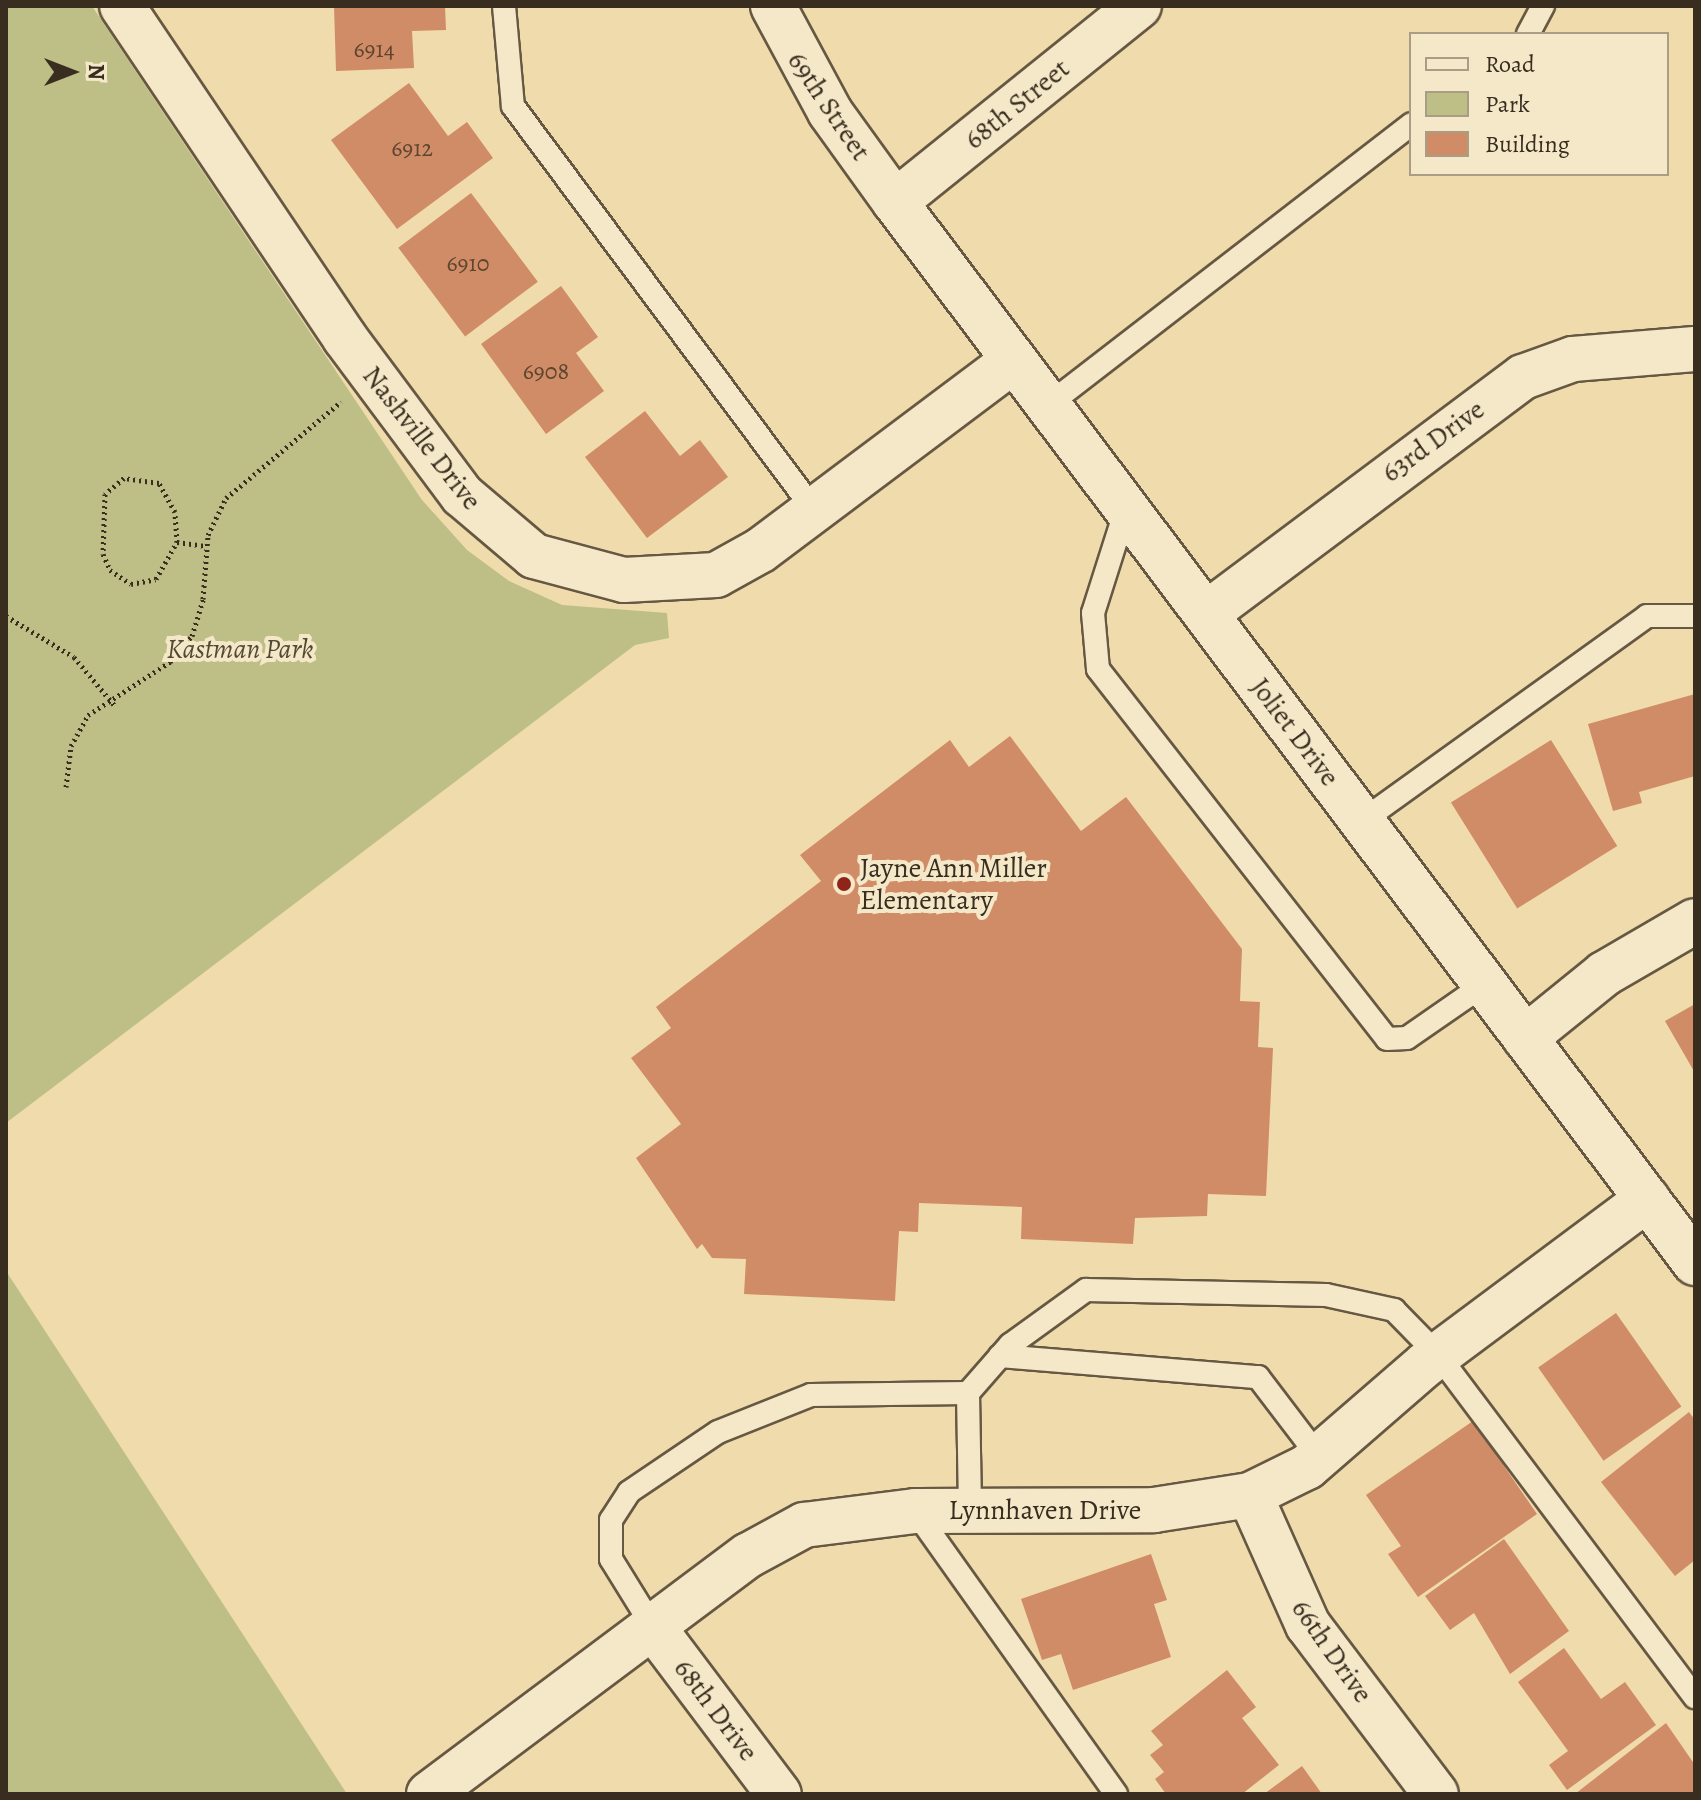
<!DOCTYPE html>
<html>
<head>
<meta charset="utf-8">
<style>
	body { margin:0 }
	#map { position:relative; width:1701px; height:1800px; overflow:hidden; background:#f0dbac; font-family:Alegreya,serif }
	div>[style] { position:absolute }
	.green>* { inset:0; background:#bdbf87 }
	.building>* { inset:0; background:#d08c66; transform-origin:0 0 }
	.path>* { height:5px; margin-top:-2.5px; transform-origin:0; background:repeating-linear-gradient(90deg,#382d1f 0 2px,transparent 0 6px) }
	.roads { filter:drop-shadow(2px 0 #665842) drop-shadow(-2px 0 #665842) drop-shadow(0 2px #665842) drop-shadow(0 -2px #665842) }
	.service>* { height:22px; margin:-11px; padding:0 11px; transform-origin:11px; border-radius:11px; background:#f5e8c9 }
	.minor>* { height:44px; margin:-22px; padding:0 22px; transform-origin:22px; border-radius:22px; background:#f5e8c9 }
	.tertiary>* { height:44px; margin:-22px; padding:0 22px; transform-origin:22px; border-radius:22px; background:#f5e8c9 }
	.dots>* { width:22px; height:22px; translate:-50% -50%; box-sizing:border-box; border:4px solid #f5e8c9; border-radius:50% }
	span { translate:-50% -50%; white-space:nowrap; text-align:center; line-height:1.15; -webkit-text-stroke:8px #f5e8c9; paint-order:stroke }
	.number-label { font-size:24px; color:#5e4531 }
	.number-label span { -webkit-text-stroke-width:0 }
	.street-label { font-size:28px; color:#382d1f }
	.park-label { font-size:28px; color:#534a34; font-style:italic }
	.poi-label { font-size:28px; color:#382d1f }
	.left { translate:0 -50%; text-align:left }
	.frame { position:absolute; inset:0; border:8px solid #382d1f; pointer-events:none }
	.legend { position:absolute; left:1409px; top:32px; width:260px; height:144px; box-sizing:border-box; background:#f5e8c9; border:2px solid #a99d85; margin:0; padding:10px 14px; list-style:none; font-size:24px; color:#382d1f }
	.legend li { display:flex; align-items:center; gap:16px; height:40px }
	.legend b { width:40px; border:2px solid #a99d85 }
	.north { position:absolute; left:32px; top:32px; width:80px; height:80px; -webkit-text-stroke:6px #f5e8c9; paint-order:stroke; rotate:90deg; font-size:22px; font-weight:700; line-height:32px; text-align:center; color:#382d1f }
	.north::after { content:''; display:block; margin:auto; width:28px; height:36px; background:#382d1f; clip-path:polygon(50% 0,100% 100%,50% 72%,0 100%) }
</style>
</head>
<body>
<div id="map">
	<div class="green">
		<i style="clip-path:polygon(6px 6px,92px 6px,422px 500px,467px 550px,509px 581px,562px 605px,667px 613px,669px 638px,635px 645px,6px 1123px)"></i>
		<i style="clip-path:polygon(6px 1271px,347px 1794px,6px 1794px)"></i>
	</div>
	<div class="building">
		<i style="clip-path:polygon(334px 6px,445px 6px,446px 30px,412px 31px,414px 68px,336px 71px)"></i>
		<i style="clip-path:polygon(409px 83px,448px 136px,467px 122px,493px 158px,397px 229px,331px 140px)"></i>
		<i style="left:471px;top:193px;width:111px;height:91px;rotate:53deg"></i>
		<i style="clip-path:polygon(561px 286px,598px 337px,576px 353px,604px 391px,546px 434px,481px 344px)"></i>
		<i style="clip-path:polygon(645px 411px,680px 456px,700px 440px,728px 477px,647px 538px,585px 457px)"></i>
		<i style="clip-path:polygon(1695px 694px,1695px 776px,1639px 792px,1642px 803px,1613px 811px,1588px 724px)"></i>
		<i style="clip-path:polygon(1010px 736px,1081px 831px,1126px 797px,1242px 949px,1240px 1001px,1260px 1002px,1258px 1047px,1273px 1048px,1266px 1196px,1208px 1194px,1207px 1216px,1135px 1218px,1133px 1244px,1021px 1239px,1022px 1207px,919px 1203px,918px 1232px,899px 1231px,895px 1301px,744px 1294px,746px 1259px,712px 1258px,702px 1244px,697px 1249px,636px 1158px,681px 1124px,631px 1058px,671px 1028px,656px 1007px,821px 881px,800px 855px,950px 740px,969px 767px)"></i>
		<i style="left:1551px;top:740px;width:125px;height:118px;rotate:58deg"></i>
		<i style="clip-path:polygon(1695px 1004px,1695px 1073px,1665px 1021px)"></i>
		<i style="left:1616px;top:1313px;width:114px;height:95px;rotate:55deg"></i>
		<i style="clip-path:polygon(1689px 1412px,1695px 1420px,1695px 1560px,1675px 1576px,1601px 1482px)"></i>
		<i style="clip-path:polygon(1473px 1421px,1537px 1514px,1418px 1597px,1388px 1554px,1401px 1546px,1366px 1495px)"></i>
		<i style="clip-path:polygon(1504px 1539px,1569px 1631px,1510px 1674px,1474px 1613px,1450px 1630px,1425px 1596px)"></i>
		<i style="clip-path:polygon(1151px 1554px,1167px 1600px,1154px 1604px,1171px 1657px,1073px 1690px,1061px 1654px,1042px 1660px,1021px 1599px)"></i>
		<i style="clip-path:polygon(1564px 1648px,1601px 1699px,1625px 1682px,1656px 1725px,1567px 1790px,1549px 1765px,1568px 1751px,1518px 1682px)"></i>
		<i style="clip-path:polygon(1227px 1670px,1256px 1707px,1242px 1718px,1279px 1765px,1242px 1794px,1166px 1794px,1155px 1779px,1164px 1772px,1150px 1755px,1163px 1745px,1151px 1731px)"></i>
		<i style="clip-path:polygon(1666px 1723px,1695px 1765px,1695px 1794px,1575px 1794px)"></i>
		<i style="clip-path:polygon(1302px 1766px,1322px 1794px,1264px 1794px)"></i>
	</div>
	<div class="path">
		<i style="left:177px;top:542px;width:30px;rotate:-94deg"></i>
		<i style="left:175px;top:512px;width:33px;rotate:-119deg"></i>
		<i style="left:159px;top:483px;width:35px;rotate:-172deg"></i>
		<i style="left:124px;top:478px;width:25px;rotate:140deg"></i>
		<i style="left:105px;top:494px;width:60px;rotate:91.9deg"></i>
		<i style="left:103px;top:554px;width:17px;rotate:66deg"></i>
		<i style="left:110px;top:570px;width:25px;rotate:34deg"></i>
		<i style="left:131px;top:584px;width:25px;rotate:-11deg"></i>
		<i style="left:156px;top:579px;width:43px;rotate:-60.4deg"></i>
		<i style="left:177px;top:542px;width:28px;rotate:8deg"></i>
		<i style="left:6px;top:616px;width:79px;rotate:31.1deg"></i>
		<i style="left:74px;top:657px;width:65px;rotate:50deg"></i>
		<i style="left:66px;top:787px;width:41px;rotate:-83deg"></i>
		<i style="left:71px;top:746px;width:35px;rotate:-61deg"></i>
		<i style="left:88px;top:715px;width:98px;rotate:-32.9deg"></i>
		<i style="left:170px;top:662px;width:34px;rotate:-50deg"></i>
		<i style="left:192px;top:636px;width:39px;rotate:-73deg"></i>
		<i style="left:203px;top:599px;width:64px;rotate:-85.5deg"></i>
		<i style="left:208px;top:535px;width:41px;rotate:-64.1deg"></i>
		<i style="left:226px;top:498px;width:150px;rotate:-39.9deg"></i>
	</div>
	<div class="roads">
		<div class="service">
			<i style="left:504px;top:6px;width:100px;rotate:84.9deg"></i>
			<i style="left:513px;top:106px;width:504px;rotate:53.31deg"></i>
			<i style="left:1528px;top:34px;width:32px;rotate:-62deg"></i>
			<i style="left:1048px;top:405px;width:459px;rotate:-37.7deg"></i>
			<i style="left:1126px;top:509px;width:109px;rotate:107.6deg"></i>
			<i style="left:1093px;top:613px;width:56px;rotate:84.9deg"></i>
			<i style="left:1098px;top:669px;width:469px;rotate:52deg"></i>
			<i style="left:1387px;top:1039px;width:20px;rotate:-3deg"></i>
			<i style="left:1407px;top:1038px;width:95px;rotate:-34.7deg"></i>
			<i style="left:1362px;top:821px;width:351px;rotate:-35.7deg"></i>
			<i style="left:1647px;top:616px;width:48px"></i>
			<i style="left:1000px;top:1356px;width:259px;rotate:4.7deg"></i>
			<i style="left:1258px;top:1377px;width:101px;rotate:52.7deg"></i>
			<i style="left:968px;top:1393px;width:64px;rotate:-48.8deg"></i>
			<i style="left:1010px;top:1345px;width:94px;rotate:-35.9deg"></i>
			<i style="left:1086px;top:1290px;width:240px;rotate:1.2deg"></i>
			<i style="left:1326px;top:1295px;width:70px;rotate:12.4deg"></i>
			<i style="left:1394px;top:1310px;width:63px;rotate:45.6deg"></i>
			<i style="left:1438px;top:1355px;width:428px;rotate:53.1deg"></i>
			<i style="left:915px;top:1511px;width:347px;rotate:54.6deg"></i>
			<i style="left:653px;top:1627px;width:80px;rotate:-121.7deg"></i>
			<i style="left:611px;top:1559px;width:39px;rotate:-90deg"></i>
			<i style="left:611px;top:1520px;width:33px;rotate:-57deg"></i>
			<i style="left:629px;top:1492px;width:107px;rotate:-34deg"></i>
			<i style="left:718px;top:1432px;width:100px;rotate:-21.7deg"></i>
			<i style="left:811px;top:1395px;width:157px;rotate:-0.7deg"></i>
			<i style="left:968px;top:1393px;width:118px;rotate:89deg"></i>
		</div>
		<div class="minor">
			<i style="left:122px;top:6px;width:400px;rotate:56.1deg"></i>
			<i style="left:345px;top:338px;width:196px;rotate:53.3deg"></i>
			<i style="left:462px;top:495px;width:94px;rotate:40.3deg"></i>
			<i style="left:534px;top:556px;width:93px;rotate:14.9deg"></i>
			<i style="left:624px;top:580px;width:92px;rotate:-3.1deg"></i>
			<i style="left:716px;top:575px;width:51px;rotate:-29.1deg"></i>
			<i style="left:761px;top:550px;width:316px;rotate:-36.9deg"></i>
			<i style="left:895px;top:202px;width:313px;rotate:-38.8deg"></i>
			<i style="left:1206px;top:614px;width:396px;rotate:-36.8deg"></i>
			<i style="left:1523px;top:377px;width:53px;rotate:-19.8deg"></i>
			<i style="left:1573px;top:359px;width:122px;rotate:-4.7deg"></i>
			<i style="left:1525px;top:1038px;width:102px;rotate:-39deg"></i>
			<i style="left:1604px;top:974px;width:105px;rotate:-30.2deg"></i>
			<i style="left:1250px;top:1495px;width:142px;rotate:66deg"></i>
			<i style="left:1308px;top:1625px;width:212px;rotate:52.9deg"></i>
			<i style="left:653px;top:1627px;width:209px;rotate:53deg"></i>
			<i style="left:429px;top:1794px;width:399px;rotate:-36.8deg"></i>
			<i style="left:749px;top:1555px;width:63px;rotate:-28.6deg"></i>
			<i style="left:804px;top:1525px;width:112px;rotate:-7.2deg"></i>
			<i style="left:915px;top:1511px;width:239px;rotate:-0.2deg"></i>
			<i style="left:1154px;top:1510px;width:97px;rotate:-8.9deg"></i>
			<i style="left:1250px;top:1495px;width:64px;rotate:-26.2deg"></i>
			<i style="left:1307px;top:1467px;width:157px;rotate:-40.9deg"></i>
			<i style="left:1426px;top:1364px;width:276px;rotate:-36.7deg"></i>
		</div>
		<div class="tertiary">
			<i style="left:773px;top:6px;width:120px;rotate:61.7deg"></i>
			<i style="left:830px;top:112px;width:111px;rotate:54.2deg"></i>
			<i style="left:895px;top:202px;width:1329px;rotate:52.98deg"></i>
		</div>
	</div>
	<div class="dots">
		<i style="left:844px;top:884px;background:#8f2418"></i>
	</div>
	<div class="number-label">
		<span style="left:374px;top:50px">6914</span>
		<span style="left:412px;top:149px">6912</span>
		<span style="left:468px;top:264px">6910</span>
		<span style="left:546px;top:372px">6908</span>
	</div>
	<div class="street-label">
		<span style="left:1017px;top:104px;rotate:-39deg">68th Street</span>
		<span style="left:829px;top:106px;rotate:56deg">69th Street</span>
		<span style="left:422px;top:438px;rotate:52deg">Nashville Drive</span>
		<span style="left:1433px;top:441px;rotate:-36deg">63rd Drive</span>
		<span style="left:1295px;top:732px;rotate:53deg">Joliet Drive</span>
		<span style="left:1045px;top:1510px">Lynnhaven Drive</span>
		<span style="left:1332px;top:1651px;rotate:55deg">66th Drive</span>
		<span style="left:716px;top:1710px;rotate:53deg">68th Drive</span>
	</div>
	<div class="park-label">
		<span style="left:240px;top:649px">Kastman Park</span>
	</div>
	<div class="poi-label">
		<span class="left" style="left:860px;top:884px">Jayne Ann Miller<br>Elementary</span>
	</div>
	<div class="frame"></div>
	<ul class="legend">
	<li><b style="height:10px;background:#f5e8c9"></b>Road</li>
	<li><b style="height:22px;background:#bdbf87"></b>Park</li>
	<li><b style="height:22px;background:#d08c66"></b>Building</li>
	</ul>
	<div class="north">N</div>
</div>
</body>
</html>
